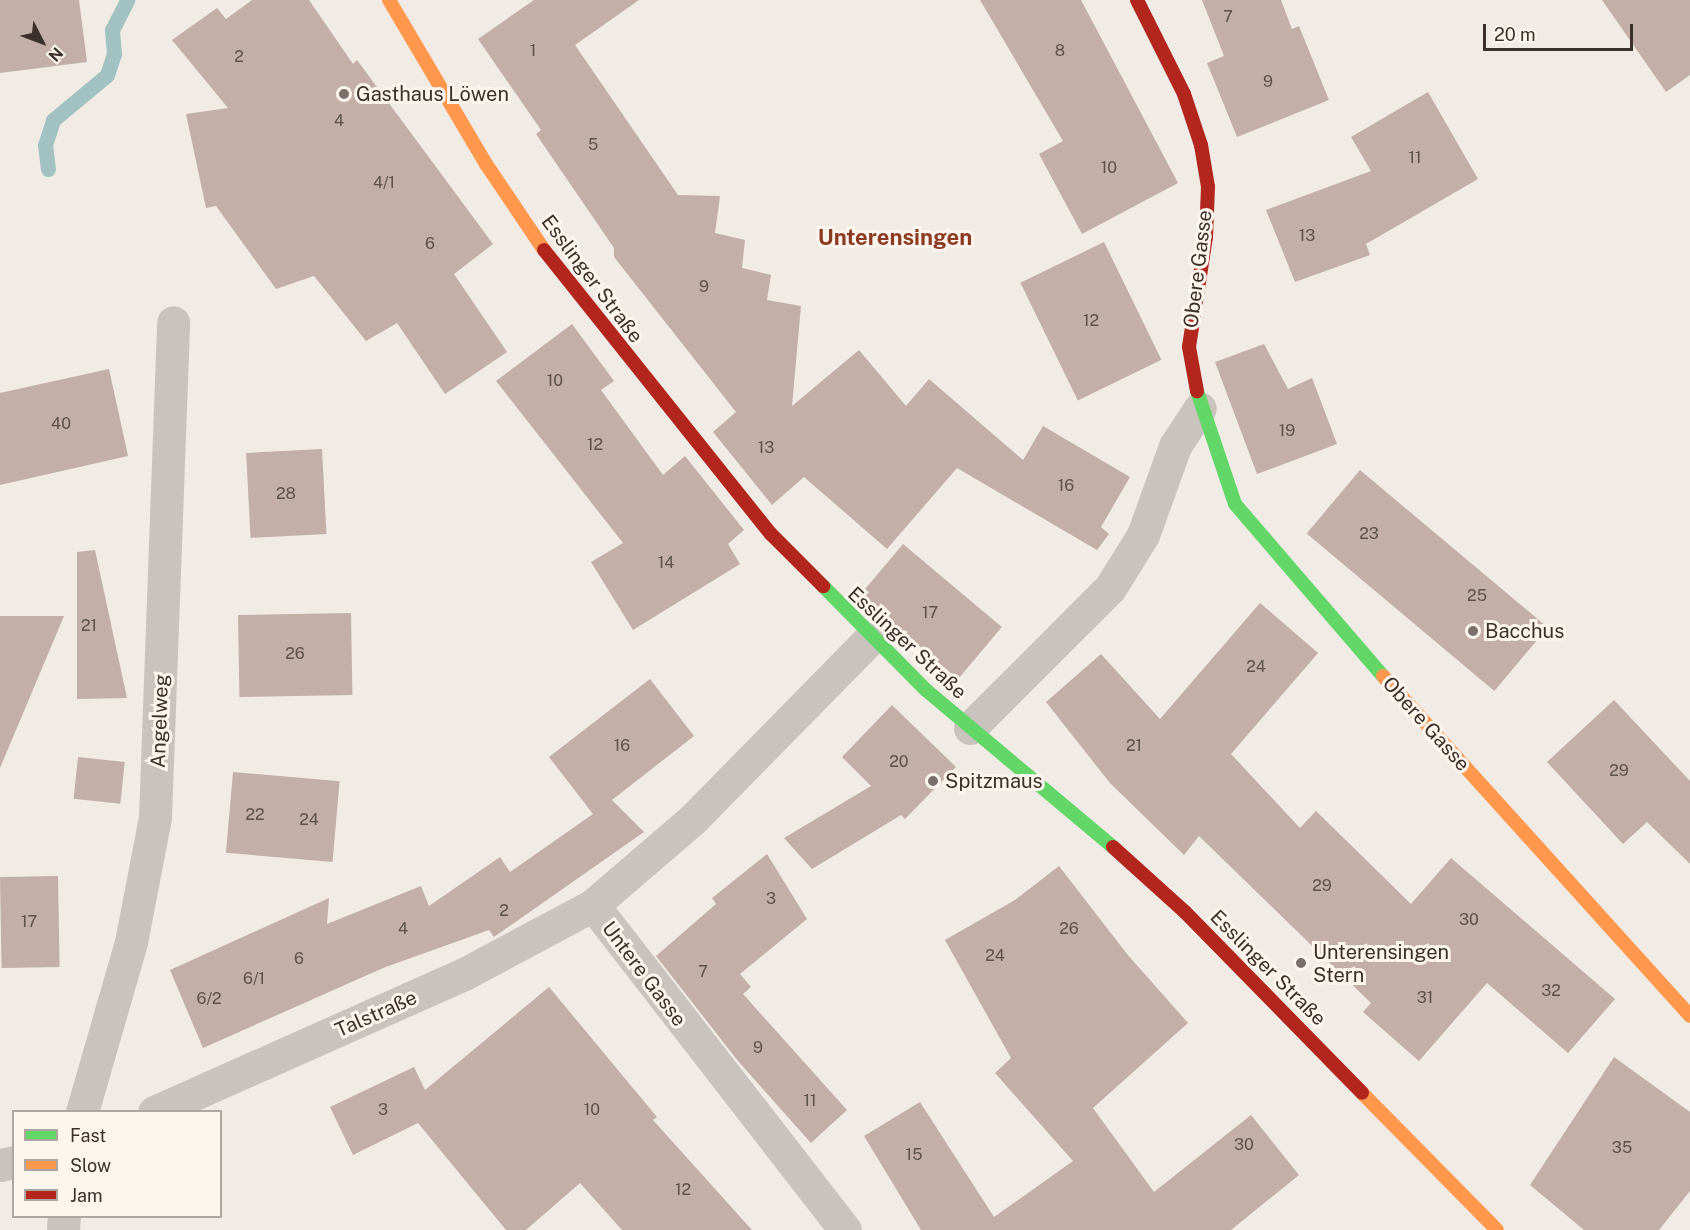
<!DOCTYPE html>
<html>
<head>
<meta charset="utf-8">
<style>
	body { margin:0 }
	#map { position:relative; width:1690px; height:1230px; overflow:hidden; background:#f0ebe5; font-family:"Public Sans",sans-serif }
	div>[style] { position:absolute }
	.stream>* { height:15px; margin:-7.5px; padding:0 7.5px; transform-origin:7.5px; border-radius:7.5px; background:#a1c2c1 }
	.building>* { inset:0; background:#c3afa7; transform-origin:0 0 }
	.street>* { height:33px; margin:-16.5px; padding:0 16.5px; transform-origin:16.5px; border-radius:16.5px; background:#c9c3be }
	.fast>* { height:14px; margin:-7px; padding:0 7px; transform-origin:7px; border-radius:7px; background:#63d668 }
	.slow>* { height:14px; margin:-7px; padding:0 7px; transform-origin:7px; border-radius:7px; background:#ff974d }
	.jam>* { height:14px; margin:-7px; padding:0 7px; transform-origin:7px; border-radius:7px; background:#b3261e }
	.dots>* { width:16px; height:16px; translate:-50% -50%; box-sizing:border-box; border:3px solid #fbf5ee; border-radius:50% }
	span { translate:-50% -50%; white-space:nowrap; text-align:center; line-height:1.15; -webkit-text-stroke:6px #fbf5ee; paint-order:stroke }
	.number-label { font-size:16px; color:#5d504a }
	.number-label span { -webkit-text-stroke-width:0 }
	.poi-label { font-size:20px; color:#3b302b }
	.left { translate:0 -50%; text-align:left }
	.street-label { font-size:20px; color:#3b302b }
	.quarter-label { font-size:22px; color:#8c3b22; font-weight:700 }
	.legend { position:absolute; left:12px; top:1110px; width:210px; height:108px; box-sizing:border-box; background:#fbf5ee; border:2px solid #aea6a0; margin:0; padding:8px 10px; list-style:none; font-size:18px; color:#3b302b }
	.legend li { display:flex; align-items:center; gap:12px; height:30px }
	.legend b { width:30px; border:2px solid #aea6a0 }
	.north { position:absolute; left:12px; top:12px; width:60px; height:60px; -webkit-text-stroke:4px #fbf5ee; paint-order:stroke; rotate:132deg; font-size:16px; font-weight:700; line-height:24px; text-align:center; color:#3b302b }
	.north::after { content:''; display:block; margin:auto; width:21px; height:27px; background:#3b302b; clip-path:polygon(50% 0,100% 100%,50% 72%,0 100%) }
	.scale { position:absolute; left:1483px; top:24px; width:150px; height:27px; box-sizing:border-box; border:3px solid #3b302b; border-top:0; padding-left:8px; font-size:18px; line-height:21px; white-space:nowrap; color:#3b302b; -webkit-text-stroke:4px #fbf5ee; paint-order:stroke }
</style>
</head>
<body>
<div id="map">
	<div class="stream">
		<i style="left:48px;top:169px;width:24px;rotate:-97deg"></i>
		<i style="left:45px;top:145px;width:26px;rotate:-72deg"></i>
		<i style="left:53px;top:120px;width:70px;rotate:-39.8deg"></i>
		<i style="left:107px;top:75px;width:22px;rotate:-72deg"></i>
		<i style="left:114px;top:54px;width:24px;rotate:-95deg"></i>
		<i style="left:112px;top:30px;width:34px;rotate:-63deg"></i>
	</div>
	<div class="building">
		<i style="clip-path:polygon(0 0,79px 0,87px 62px,0 73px)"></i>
		<i style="clip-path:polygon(252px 0,309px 0,353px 64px,357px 60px,493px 244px,454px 274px,507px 352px,445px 394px,397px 323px,366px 341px,314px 276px,276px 289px,216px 206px,206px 208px,186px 114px,228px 108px,172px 40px,217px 8px,226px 19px)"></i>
		<i style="clip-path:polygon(534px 0,639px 0,575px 45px,678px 195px,720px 196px,715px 233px,745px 240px,742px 268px,771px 275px,767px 300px,801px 306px,792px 406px,859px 350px,906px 406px,929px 379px,1023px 460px,1043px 426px,1130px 477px,1101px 527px,1109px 534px,1097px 550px,957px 468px,887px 549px,804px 477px,772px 505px,713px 432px,736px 412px,614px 257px,614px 248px,536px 134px,541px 130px,478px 39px)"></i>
		<i style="clip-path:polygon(980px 0,1081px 0,1178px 183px,1082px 234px,1039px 154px,1063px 141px)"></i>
		<i style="clip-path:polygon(1202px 0,1281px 0,1292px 29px,1299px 26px,1329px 100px,1237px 137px,1207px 63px,1224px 56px)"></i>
		<i style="clip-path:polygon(1602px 0,1690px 0,1690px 75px,1666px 92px)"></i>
		<i style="clip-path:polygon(1428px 92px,1478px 179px,1366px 244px,1370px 255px,1295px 282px,1266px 210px,1371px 171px,1351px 137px)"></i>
		<i style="left:1104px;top:242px;width:131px;height:93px;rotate:64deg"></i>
		<i style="clip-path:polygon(572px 324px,614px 381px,601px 390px,663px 475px,685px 456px,744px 530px,728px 544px,740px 564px,633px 630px,591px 562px,623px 543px,496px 381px)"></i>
		<i style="clip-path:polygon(1264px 344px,1288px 389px,1312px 378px,1337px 444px,1257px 474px,1215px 362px)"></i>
		<i style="clip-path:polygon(109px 369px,128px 456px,0 485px,0 393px)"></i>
		<i style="left:322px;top:449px;width:85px;height:76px;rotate:87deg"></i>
		<i style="left:1360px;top:470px;width:245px;height:83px;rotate:40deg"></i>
		<i style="left:903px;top:544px;width:129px;height:68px;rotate:40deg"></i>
		<i style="clip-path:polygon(95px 550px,127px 698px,77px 699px,77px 552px)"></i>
		<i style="clip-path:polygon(1260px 603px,1318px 653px,1231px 754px,1300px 828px,1316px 811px,1411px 904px,1451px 858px,1615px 999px,1568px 1053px,1487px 983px,1419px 1061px,1363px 1012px,1371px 1003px,1199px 836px,1184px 855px,1110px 783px,1046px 702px,1101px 654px,1160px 719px)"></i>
		<i style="left:351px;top:613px;width:82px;height:113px;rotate:89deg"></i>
		<i style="clip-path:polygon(0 616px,64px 616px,0 768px)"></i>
		<i style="clip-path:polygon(650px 679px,694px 736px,612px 800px,644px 832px,494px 937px,489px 930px,383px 968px,203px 1048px,170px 970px,329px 898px,327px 924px,421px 886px,429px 906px,500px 857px,510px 872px,593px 814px,549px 757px)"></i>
		<i style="clip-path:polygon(1614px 700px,1690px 781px,1690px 864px,1647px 822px,1623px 844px,1547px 762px)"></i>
		<i style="clip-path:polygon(892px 705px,956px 767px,905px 819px,901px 815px,812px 869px,784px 838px,871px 786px,842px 757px)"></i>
		<i style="left:78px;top:757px;width:47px;height:42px;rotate:6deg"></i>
		<i style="left:233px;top:772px;width:107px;height:81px;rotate:5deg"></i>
		<i style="clip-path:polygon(767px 854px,807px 919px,740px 974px,751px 987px,743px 994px,847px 1110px,811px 1143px,738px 1061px,656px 956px,716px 904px,712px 898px)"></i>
		<i style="clip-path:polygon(1059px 866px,1127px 954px,1188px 1023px,1093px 1108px,1154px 1192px,1251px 1115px,1299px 1175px,1231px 1230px,921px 1230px,864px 1136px,920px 1102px,994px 1217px,1073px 1161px,995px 1073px,1011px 1058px,945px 940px,1015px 900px)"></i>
		<i style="left:58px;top:876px;width:91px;height:58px;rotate:89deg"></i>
		<i style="clip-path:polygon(549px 987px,657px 1117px,653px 1120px,752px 1230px,622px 1230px,580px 1183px,526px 1230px,506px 1230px,418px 1123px,353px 1155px,330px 1107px,414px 1067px,425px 1090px)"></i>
		<i style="clip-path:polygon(1614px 1057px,1690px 1112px,1690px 1191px,1659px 1230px,1584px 1230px,1530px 1185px)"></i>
	</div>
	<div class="street">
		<i style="left:970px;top:728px;width:198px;rotate:-45deg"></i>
		<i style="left:1110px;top:588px;width:62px;rotate:-58.1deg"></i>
		<i style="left:1143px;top:535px;width:95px;rotate:-70.2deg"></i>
		<i style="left:1175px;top:446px;width:45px;rotate:-56.7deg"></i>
		<i style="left:593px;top:905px;width:411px;rotate:52.2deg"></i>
		<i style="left:82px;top:1112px;width:177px;rotate:-73.9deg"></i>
		<i style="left:131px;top:942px;width:127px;rotate:-79.1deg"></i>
		<i style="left:155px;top:817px;width:495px;rotate:-87.9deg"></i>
		<i style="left:154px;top:1112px;width:339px;rotate:-24deg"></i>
		<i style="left:464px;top:974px;width:146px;rotate:-28.1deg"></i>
		<i style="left:593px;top:905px;width:132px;rotate:-40.7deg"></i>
		<i style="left:693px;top:819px;width:252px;rotate:-45.5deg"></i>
		<i style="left:0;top:1165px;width:14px;rotate:-12deg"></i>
		<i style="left:63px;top:1230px;width:14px;rotate:-86deg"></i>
	</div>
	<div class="fast">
		<i style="left:1197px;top:391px;width:119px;rotate:71.4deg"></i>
		<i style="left:1235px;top:504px;width:227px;rotate:49.3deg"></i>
		<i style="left:823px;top:586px;width:146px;rotate:45.3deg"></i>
		<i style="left:926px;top:690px;width:244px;rotate:40deg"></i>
	</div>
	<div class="slow">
		<i style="left:389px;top:0;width:191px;rotate:59.4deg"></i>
		<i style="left:486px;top:164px;width:104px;rotate:56deg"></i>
		<i style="left:1383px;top:676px;width:458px;rotate:47.9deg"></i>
		<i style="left:1362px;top:1093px;width:192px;rotate:45.4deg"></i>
	</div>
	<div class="jam">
		<i style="left:1137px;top:0;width:105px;rotate:63.4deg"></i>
		<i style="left:1184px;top:94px;width:54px;rotate:71.6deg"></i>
		<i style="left:1201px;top:145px;width:43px;rotate:80.5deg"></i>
		<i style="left:1208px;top:187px;width:50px;rotate:92.3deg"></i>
		<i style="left:1206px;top:237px;width:111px;rotate:98.8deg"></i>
		<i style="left:1189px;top:347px;width:45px;rotate:79.7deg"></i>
		<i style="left:544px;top:250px;width:364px;rotate:51.4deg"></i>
		<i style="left:771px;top:534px;width:74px;rotate:45deg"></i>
		<i style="left:1113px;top:847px;width:97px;rotate:42.1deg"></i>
		<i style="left:1185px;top:912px;width:253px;rotate:45.6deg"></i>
	</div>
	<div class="dots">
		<i style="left:344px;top:94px;background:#7a716c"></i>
		<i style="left:1473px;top:631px;background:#7a716c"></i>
		<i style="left:933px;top:781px;background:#7a716c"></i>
		<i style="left:1301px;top:963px;background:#7a716c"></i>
	</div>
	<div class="number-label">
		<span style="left:1228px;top:17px">7</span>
		<span style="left:533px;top:51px">1</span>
		<span style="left:1060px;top:51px">8</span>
		<span style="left:239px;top:57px">2</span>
		<span style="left:1268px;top:82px">9</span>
		<span style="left:339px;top:121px">4</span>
		<span style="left:593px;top:145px">5</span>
		<span style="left:1415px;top:158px">11</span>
		<span style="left:1109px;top:168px">10</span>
		<span style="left:384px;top:183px">4/1</span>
		<span style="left:1307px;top:236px">13</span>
		<span style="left:430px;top:244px">6</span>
		<span style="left:704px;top:287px">9</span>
		<span style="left:1091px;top:321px">12</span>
		<span style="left:555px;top:381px">10</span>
		<span style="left:61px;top:424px">40</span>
		<span style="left:1287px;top:431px">19</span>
		<span style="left:595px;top:445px">12</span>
		<span style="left:766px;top:448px">13</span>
		<span style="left:1066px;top:486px">16</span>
		<span style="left:286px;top:494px">28</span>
		<span style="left:1369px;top:534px">23</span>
		<span style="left:666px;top:563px">14</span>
		<span style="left:1477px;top:596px">25</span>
		<span style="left:930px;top:613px">17</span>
		<span style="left:89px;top:626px">21</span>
		<span style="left:295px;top:654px">26</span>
		<span style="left:1256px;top:667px">24</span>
		<span style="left:622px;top:746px">16</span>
		<span style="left:1134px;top:746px">21</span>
		<span style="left:899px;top:762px">20</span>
		<span style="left:1619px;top:771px">29</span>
		<span style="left:255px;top:815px">22</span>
		<span style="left:309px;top:820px">24</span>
		<span style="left:1322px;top:886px">29</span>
		<span style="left:771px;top:899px">3</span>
		<span style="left:504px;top:911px">2</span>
		<span style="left:1469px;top:920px">30</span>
		<span style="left:29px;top:922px">17</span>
		<span style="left:403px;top:929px">4</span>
		<span style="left:1069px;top:929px">26</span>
		<span style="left:995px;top:956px">24</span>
		<span style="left:299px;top:959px">6</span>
		<span style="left:703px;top:972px">7</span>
		<span style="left:254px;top:979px">6/1</span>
		<span style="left:1551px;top:991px">32</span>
		<span style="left:1425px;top:998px">31</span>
		<span style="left:209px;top:999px">6/2</span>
		<span style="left:758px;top:1048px">9</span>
		<span style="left:810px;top:1101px">11</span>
		<span style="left:383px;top:1110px">3</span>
		<span style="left:592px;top:1110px">10</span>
		<span style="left:1244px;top:1145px">30</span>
		<span style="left:1622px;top:1148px">35</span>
		<span style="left:914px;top:1155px">15</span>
		<span style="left:683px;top:1190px">12</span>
	</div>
	<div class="poi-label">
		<span class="left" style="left:356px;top:94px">Gasthaus Löwen</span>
		<span class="left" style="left:1485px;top:631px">Bacchus</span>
		<span class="left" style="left:945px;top:781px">Spitzmaus</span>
		<span class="left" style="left:1313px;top:964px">Unterensingen<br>Stern</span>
	</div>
	<div class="street-label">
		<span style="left:1198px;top:269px;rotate:-83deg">Obere Gasse</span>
		<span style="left:592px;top:279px;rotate:53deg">Esslinger Straße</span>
		<span style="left:907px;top:643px;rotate:43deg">Esslinger Straße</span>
		<span style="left:160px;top:721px;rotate:-88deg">Angelweg</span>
		<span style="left:1426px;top:724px;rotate:48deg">Obere Gasse</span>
		<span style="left:1268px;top:968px;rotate:45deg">Esslinger Straße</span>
		<span style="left:644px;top:974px;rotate:53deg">Untere Gasse</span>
		<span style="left:376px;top:1014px;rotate:-24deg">Talstraße</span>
	</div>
	<div class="quarter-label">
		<span style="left:895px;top:238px">Unterensingen</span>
	</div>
	<ul class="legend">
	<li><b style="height:8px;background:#63d668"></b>Fast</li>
	<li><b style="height:8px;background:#ff974d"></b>Slow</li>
	<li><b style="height:8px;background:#b3261e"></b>Jam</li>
	</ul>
	<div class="north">N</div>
	<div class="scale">20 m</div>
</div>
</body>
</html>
